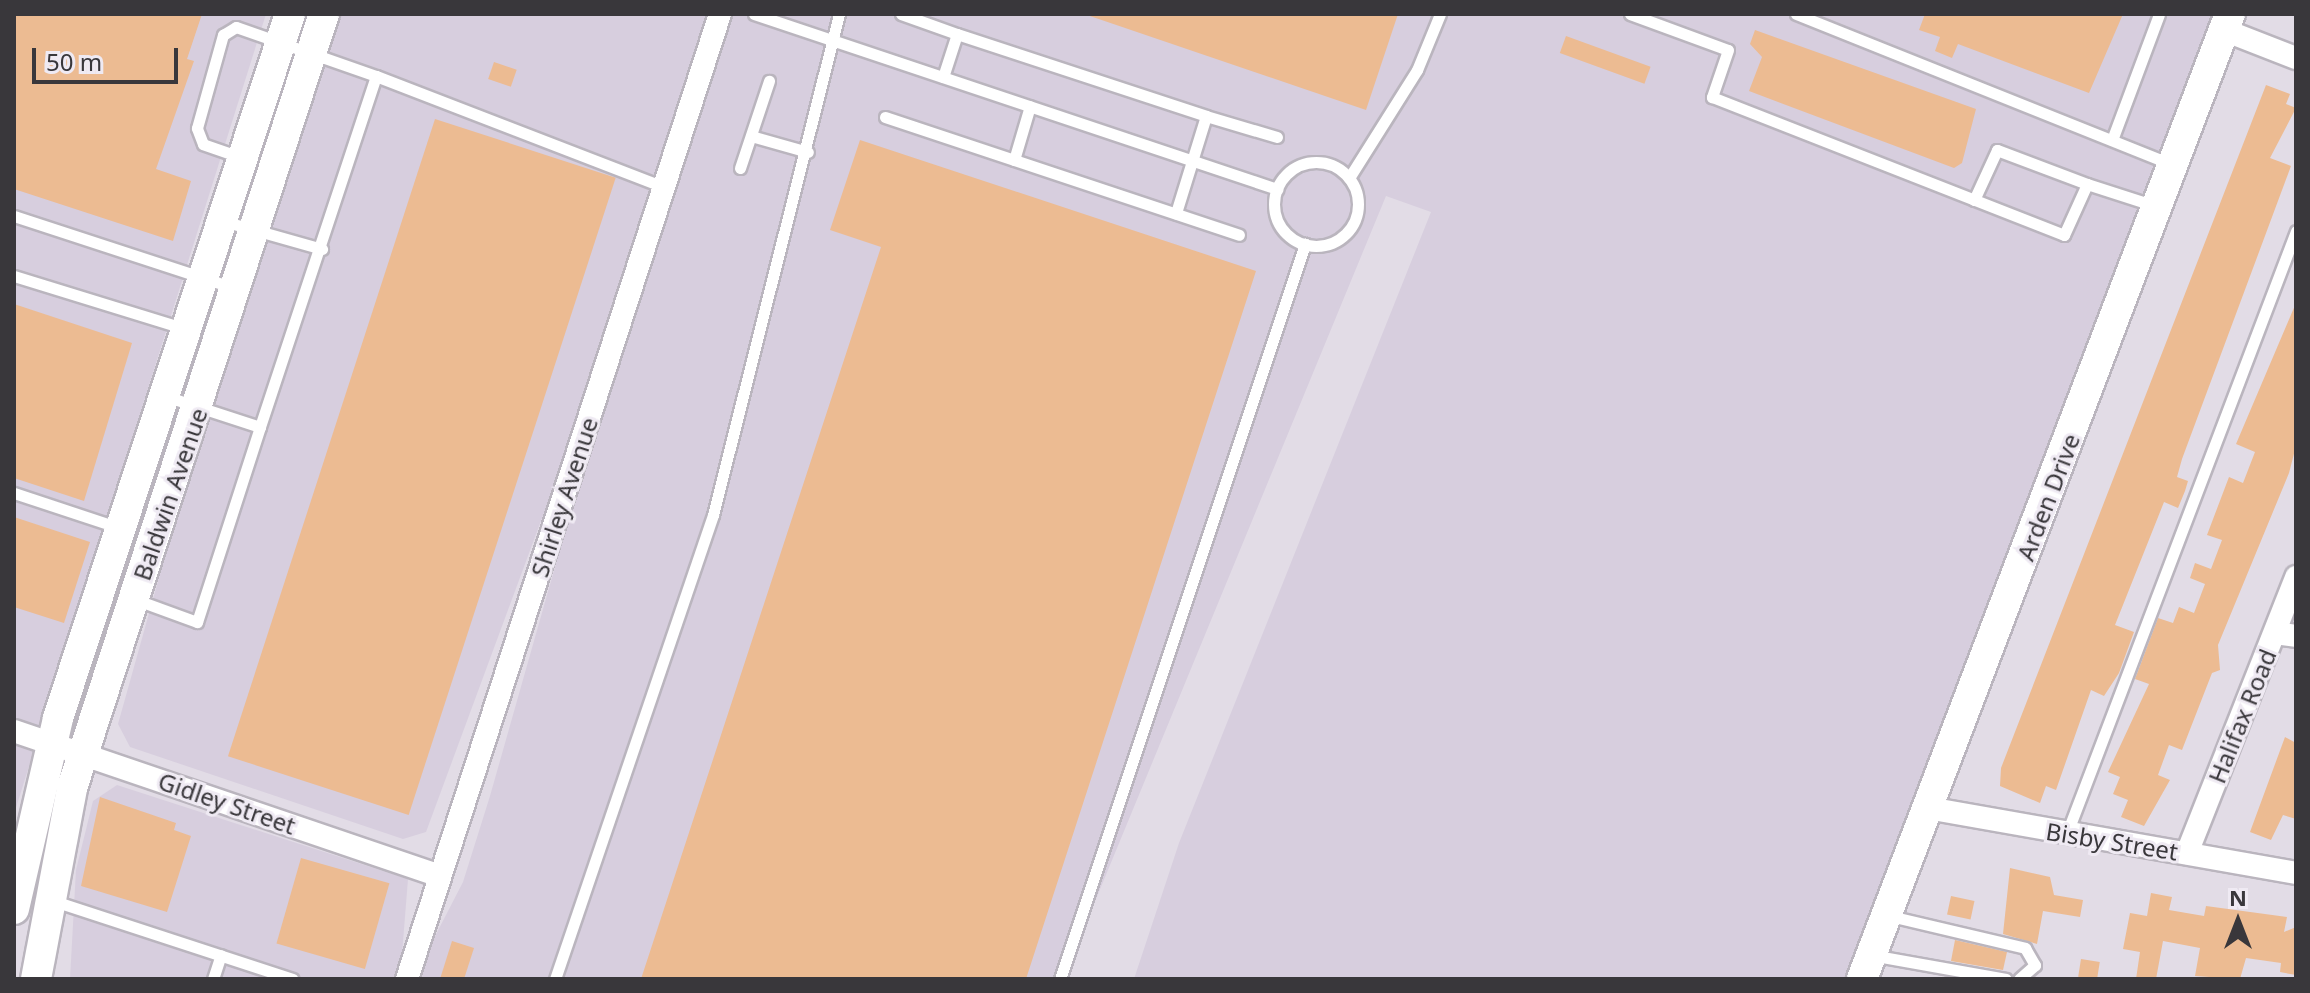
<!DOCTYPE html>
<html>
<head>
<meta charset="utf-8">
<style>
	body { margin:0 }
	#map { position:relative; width:2310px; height:993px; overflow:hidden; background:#e2dce6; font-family:"Noto Sans",sans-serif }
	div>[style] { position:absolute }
	.built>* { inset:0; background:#d7cede }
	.building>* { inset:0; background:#ecbb92; transform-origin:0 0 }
	.roads { filter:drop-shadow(2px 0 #bab5be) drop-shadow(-2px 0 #bab5be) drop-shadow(0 2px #bab5be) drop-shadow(0 -2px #bab5be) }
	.lane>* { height:11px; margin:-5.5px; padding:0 5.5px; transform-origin:5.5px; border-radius:5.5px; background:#fff }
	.lane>.ring { margin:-5.5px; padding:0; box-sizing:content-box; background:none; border:11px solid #fff; border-radius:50% }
	.street>* { height:22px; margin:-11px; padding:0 11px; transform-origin:11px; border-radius:11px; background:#fff }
	.secondary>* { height:30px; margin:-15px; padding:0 15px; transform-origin:15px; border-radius:15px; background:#fff }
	span { translate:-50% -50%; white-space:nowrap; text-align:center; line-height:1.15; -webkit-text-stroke:6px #efeaf3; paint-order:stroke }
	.street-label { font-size:24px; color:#39373b }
	.frame { position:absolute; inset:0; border:16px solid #39373b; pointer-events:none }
	.north { position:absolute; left:2198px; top:881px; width:80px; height:80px; -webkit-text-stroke:6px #efeaf3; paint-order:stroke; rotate:0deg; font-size:22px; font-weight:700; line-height:32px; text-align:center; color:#39373b }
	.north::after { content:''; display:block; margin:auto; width:28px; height:36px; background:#39373b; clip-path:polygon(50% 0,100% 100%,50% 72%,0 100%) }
	.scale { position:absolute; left:32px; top:48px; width:146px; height:36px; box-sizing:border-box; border:4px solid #39373b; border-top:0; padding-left:10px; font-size:24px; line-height:28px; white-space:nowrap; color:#39373b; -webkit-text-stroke:6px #efeaf3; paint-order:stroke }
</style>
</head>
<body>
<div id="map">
	<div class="built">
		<i style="clip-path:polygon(14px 14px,266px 14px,14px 814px)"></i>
		<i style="clip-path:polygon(317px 14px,2230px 14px,1862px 979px,1134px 979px,1179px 843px,1431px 212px,1386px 196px,1063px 979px,413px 979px,463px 882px,490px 796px,658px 204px,426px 832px,403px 839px,130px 747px,118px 724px)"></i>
		<i style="clip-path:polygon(117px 785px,408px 879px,400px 979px,70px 979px,76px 870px,93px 801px)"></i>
	</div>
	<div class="building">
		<i style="clip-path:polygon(14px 14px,202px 14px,187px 59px,194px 61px,156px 169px,191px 181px,173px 241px,14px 189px)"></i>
		<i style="clip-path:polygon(1084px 14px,1398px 14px,1366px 110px)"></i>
		<i style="clip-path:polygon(1925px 14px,2123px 14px,2089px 93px,1958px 44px,1952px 58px,1935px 51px,1940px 37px,1919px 30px)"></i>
		<i style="clip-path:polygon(1755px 30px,1976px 109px,1962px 163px,1954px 168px,1749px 91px,1762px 57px,1750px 44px)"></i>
		<i style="left:1566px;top:36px;width:90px;height:18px;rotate:20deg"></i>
		<i style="left:494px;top:62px;width:24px;height:18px;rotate:19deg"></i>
		<i style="clip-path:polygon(2266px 85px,2290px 94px,2286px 104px,2296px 108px,2270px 158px,2291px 166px,2182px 459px,2177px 477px,2188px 481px,2185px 491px,2178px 508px,2164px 502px,2115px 625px,2134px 632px,2119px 673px,2104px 696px,2091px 690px,2056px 790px,2046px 786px,2040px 803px,2000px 786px,2001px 768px)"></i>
		<i style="left:435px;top:119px;width:190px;height:670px;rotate:18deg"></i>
		<i style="clip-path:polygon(860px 140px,1256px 271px,1026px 979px,641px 979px,881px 247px,830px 230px)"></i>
		<i style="clip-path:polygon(2296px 303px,2296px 446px,2289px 473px,2218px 645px,2220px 670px,2212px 673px,2182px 750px,2169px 745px,2158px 775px,2170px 780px,2144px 826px,2121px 817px,2128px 800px,2113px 794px,2120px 777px,2108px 772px,2149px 684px,2135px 679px,2158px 618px,2173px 623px,2179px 607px,2194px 613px,2205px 584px,2190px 578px,2195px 563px,2211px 569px,2222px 540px,2207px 535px,2229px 477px,2243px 483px,2255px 452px,2236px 444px)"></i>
		<i style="clip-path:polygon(14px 304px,132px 343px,84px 501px,14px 478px)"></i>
		<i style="clip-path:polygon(14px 517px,90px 542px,64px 623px,14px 607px)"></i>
		<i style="clip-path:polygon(2285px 737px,2296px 743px,2296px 819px,2283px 815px,2271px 840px,2250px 832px)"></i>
		<i style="clip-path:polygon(100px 797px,176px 823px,174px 830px,191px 836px,167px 912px,81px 886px)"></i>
		<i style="left:301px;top:858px;width:92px;height:89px;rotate:16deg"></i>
		<i style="clip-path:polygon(2010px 868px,2050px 877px,2054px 895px,2083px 900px,2080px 917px,2043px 911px,2037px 944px,2003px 934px)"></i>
		<i style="clip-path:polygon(2151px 893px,2172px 897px,2169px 910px,2204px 916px,2206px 906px,2287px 917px,2284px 932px,2296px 927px,2296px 975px,2280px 972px,2281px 963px,2246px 958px,2240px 979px,2195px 976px,2200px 948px,2163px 941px,2156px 979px,2136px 979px,2140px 952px,2123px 949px,2130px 913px,2147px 916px)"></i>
		<i style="left:1951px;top:896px;width:24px;height:19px;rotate:12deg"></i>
		<i style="clip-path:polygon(1955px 940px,2007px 952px,2003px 970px,1951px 961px)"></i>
		<i style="clip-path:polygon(452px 941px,474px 948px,464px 979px,440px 979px)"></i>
		<i style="left:2081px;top:959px;width:19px;height:18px;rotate:9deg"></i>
	</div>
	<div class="roads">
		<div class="lane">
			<i style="left:754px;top:14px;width:552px;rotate:18.5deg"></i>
			<i style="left:901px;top:14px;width:59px;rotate:19.7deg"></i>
			<i style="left:1630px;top:14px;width:104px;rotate:20.2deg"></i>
			<i style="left:1728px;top:50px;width:50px;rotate:108.8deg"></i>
			<i style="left:1712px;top:97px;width:378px;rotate:21.4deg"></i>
			<i style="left:2064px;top:235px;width:56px;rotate:-65.7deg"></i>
			<i style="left:2087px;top:184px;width:71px;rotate:17.9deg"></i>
			<i style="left:1796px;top:14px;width:404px;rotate:21.8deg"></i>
			<i style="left:376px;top:76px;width:308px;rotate:21.1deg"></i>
			<i style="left:943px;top:77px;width:45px;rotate:-72deg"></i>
			<i style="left:957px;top:34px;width:262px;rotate:18.2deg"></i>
			<i style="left:1206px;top:116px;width:102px;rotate:107.2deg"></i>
			<i style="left:1206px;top:116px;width:74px;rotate:16.5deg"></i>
			<i style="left:885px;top:117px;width:373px;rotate:18.4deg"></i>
			<i style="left:751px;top:136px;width:59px;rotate:15.7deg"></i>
			<i style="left:2112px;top:140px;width:134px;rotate:-69.5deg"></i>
			<i style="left:240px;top:157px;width:39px;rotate:-161deg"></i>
			<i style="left:203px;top:144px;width:17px;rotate:-111deg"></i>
			<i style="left:197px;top:128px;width:97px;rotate:-74.4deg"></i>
			<i style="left:223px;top:35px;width:15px;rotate:-32deg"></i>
			<i style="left:236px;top:27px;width:148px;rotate:19.3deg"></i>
			<i style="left:376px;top:76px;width:370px;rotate:108.3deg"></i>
			<i style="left:1014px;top:160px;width:56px;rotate:-73.5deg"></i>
			<i class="ring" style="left:1274px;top:162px;width:73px;height:73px"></i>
			<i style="left:740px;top:168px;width:92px;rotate:-71.6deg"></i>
			<i style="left:1349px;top:178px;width:128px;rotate:-57.8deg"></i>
			<i style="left:1417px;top:70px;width:61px;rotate:-67.7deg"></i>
			<i style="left:1974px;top:200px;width:55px;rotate:-65.3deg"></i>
			<i style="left:1997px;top:150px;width:96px;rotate:20.7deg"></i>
			<i style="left:14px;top:216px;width:231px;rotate:18.1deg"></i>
			<i style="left:223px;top:221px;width:103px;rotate:15.8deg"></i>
			<i style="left:14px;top:276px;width:180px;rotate:17.1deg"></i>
			<i style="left:14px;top:493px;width:112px;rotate:18.3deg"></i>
			<i style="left:134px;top:599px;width:67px;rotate:20.1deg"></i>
			<i style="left:197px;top:622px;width:205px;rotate:-72.1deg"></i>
			<i style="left:260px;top:427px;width:100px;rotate:-161.9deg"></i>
			<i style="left:2067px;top:833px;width:644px;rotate:-69.17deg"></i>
			<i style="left:54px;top:901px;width:251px;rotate:18.1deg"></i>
			<i style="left:1890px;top:916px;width:139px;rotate:13.3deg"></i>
			<i style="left:2025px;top:948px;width:20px;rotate:60deg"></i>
			<i style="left:2035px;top:965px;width:21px;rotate:139deg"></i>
			<i style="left:1871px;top:955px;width:137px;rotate:10.1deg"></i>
			<i style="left:213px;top:979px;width:25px;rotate:-72deg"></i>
			<i style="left:555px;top:979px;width:490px;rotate:-71.2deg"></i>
			<i style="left:713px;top:515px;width:517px;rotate:-75.88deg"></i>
			<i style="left:1060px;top:979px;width:775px;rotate:-71.57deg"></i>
		</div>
		<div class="street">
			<i style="left:2224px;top:30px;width:77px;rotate:21.3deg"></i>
			<i style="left:2275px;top:633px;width:21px;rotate:8deg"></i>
			<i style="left:14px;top:731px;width:450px;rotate:18.8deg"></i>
			<i style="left:1928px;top:808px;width:374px;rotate:10deg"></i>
			<i style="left:2187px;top:853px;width:297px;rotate:-68.4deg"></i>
			<i style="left:407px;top:979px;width:1014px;rotate:-72.03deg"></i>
		</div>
		<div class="secondary">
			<i style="left:14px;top:909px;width:196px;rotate:-77deg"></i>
			<i style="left:58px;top:718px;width:741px;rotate:-71.76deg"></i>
			<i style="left:36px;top:979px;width:194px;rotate:-79.3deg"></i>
			<i style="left:72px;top:788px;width:814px;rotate:-71.97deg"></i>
			<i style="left:1862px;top:979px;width:1033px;rotate:-69.13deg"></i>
		</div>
	</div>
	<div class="street-label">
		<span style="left:170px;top:494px;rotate:-71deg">Baldwin Avenue</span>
		<span style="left:564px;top:497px;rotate:-72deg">Shirley Avenue</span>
		<span style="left:2048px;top:497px;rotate:-69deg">Arden Drive</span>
		<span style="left:2242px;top:716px;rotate:-68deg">Halifax Road</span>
		<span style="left:227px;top:803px;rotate:19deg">Gidley Street</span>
		<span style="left:2112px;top:841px;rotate:9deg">Bisby Street</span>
	</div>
	<div class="frame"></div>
	<div class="north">N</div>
	<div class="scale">50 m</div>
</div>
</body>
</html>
